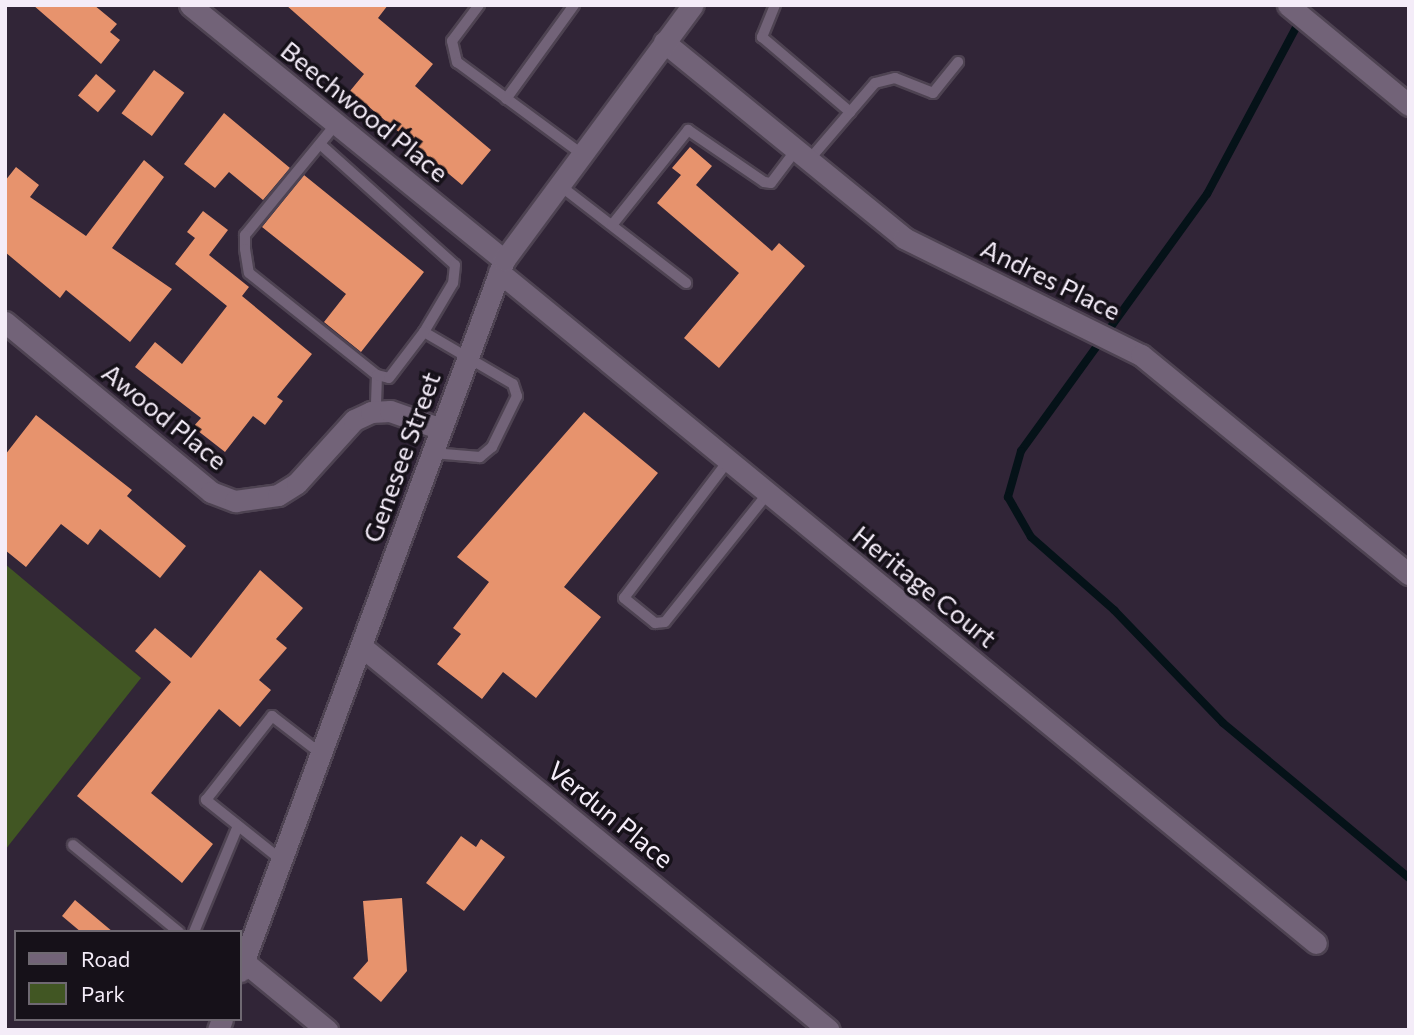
<!DOCTYPE html>
<html>
<head>
<meta charset="utf-8">
<style>
	body { margin:0 }
	#map { position:relative; width:1414px; height:1035px; overflow:hidden; background:#312537; font-family:Commissioner,sans-serif }
	div>[style] { position:absolute }
	.green>* { inset:0; background:#415623 }
	.stream>* { height:8px; margin:-4px; padding:0 4px; transform-origin:4px; border-radius:4px; background:#051218 }
	.building>* { inset:0; background:#e7936d; transform-origin:0 0 }
	.roads { filter:drop-shadow(2px 0 #4e4352) drop-shadow(-2px 0 #4e4352) drop-shadow(0 2px #4e4352) drop-shadow(0 -2px #4e4352) }
	.service>* { height:10px; margin:-5px; padding:0 5px; transform-origin:5px; border-radius:5px; background:#726378 }
	.minor>* { height:21px; margin:-10.5px; padding:0 10.5px; transform-origin:10.5px; border-radius:10.5px; background:#726378 }
	.secondary>* { height:21px; margin:-10.5px; padding:0 10.5px; transform-origin:10.5px; border-radius:10.5px; background:#726378 }
	span { translate:-50% -50%; white-space:nowrap; text-align:center; line-height:1.15; -webkit-text-stroke:7px #161119; paint-order:stroke }
	.street-label { font-size:26px; color:#f4ecf8 }
	.frame { position:absolute; inset:0; border:7px solid #f4ecf8; pointer-events:none }
	.legend { position:absolute; left:14px; top:930px; width:228px; height:91px; box-sizing:border-box; background:#161119; border:2px solid #6f6972; margin:0; padding:9px 12px; list-style:none; font-size:21px; color:#f4ecf8 }
	.legend li { display:flex; align-items:center; gap:14px; height:35px }
	.legend b { width:35px; border:2px solid #6f6972 }
</style>
</head>
<body>
<div id="map">
	<div class="green">
		<i style="clip-path:polygon(5px 564px,141px 678px,5px 850px)"></i>
	</div>
	<div class="stream">
		<i style="left:1308px;top:5px;width:214px;rotate:118.1deg"></i>
		<i style="left:1207px;top:194px;width:317px;rotate:125.9deg"></i>
		<i style="left:1021px;top:451px;width:48px;rotate:105.8deg"></i>
		<i style="left:1008px;top:497px;width:46px;rotate:60.1deg"></i>
		<i style="left:1031px;top:537px;width:111px;rotate:41.3deg"></i>
		<i style="left:1114px;top:610px;width:157px;rotate:46deg"></i>
		<i style="left:1223px;top:723px;width:242px;rotate:39.8deg"></i>
	</div>
	<div class="building">
		<i style="clip-path:polygon(33px 5px,94px 5px,117px 24px,110px 32px,120px 40px,101px 64px)"></i>
		<i style="clip-path:polygon(286px 5px,388px 5px,378px 18px,433px 64px,415px 86px,491px 150px,462px 185px,350px 91px,364px 74px)"></i>
		<i style="left:154px;top:70px;width:38px;height:54px;rotate:37deg"></i>
		<i style="left:96px;top:74px;width:26px;height:28px;rotate:40deg"></i>
		<i style="clip-path:polygon(224px 113px,290px 168px,263px 200px,229px 172px,215px 188px,184px 164px)"></i>
		<i style="clip-path:polygon(690px 147px,712px 166px,696px 185px,772px 251px,779px 243px,805px 266px,719px 368px,684px 338px,739px 273px,657px 203px,681px 175px,672px 168px)"></i>
		<i style="clip-path:polygon(144px 160px,164px 177px,112px 248px,172px 289px,130px 342px,66px 290px,60px 298px,5px 252px,5px 181px,16px 167px,39px 185px,30px 197px,86px 236px)"></i>
		<i style="clip-path:polygon(304px 175px,424px 272px,361px 352px,324px 322px,346px 294px,262px 227px)"></i>
		<i style="clip-path:polygon(203px 211px,228px 230px,209px 255px,249px 287px,242px 296px,312px 354px,277px 397px,283px 401px,265px 425px,253px 416px,225px 452px,193px 427px,201px 418px,135px 367px,155px 342px,182px 364px,227px 306px,175px 264px,195px 238px,187px 232px)"></i>
		<i style="clip-path:polygon(584px 412px,658px 473px,564px 587px,601px 617px,536px 698px,503px 672px,482px 699px,437px 664px,461px 634px,453px 628px,489px 582px,457px 557px)"></i>
		<i style="clip-path:polygon(36px 415px,132px 490px,127px 496px,186px 546px,160px 578px,100px 529px,88px 545px,61px 524px,26px 567px,5px 550px,5px 455px)"></i>
		<i style="clip-path:polygon(260px 570px,303px 608px,276px 639px,287px 648px,259px 680px,271px 690px,240px 727px,219px 709px,151px 793px,213px 844px,182px 883px,77px 796px,171px 682px,135px 651px,155px 628px,191px 658px)"></i>
		<i style="clip-path:polygon(461px 836px,476px 847px,481px 839px,505px 857px,464px 911px,426px 883px)"></i>
		<i style="clip-path:polygon(402px 898px,407px 971px,381px 1002px,353px 978px,368px 961px,363px 901px)"></i>
		<i style="clip-path:polygon(75px 900px,113px 932px,81px 932px,62px 916px)"></i>
	</div>
	<div class="roads">
		<div class="service">
			<i style="left:479px;top:5px;width:45px;rotate:126.9deg"></i>
			<i style="left:452px;top:41px;width:22px;rotate:77deg"></i>
			<i style="left:457px;top:62px;width:152px;rotate:36.4deg"></i>
			<i style="left:775px;top:5px;width:35px;rotate:112deg"></i>
			<i style="left:762px;top:37px;width:116px;rotate:40.4deg"></i>
			<i style="left:506px;top:99px;width:116px;rotate:-54.1deg"></i>
			<i style="left:336px;top:124px;width:144px;rotate:129.3deg"></i>
			<i style="left:245px;top:235px;width:14px;rotate:90deg"></i>
			<i style="left:245px;top:249px;width:24px;rotate:81deg"></i>
			<i style="left:249px;top:273px;width:164px;rotate:38.6deg"></i>
			<i style="left:377px;top:375px;width:37px;rotate:92deg"></i>
			<i style="left:320px;top:144px;width:181px;rotate:41.9deg"></i>
			<i style="left:455px;top:265px;width:18px;rotate:96deg"></i>
			<i style="left:453px;top:283px;width:57px;rotate:120.6deg"></i>
			<i style="left:424px;top:332px;width:103px;rotate:30.3deg"></i>
			<i style="left:513px;top:384px;width:13px;rotate:72deg"></i>
			<i style="left:517px;top:396px;width:57px;rotate:116.1deg"></i>
			<i style="left:492px;top:447px;width:16px;rotate:140deg"></i>
			<i style="left:480px;top:457px;width:48px;rotate:-175.2deg"></i>
			<i style="left:809px;top:160px;width:101px;rotate:-49.4deg"></i>
			<i style="left:875px;top:83px;width:21px;rotate:-14deg"></i>
			<i style="left:895px;top:78px;width:41px;rotate:21.5deg"></i>
			<i style="left:933px;top:93px;width:40px;rotate:-51deg"></i>
			<i style="left:558px;top:184px;width:162px;rotate:37.7deg"></i>
			<i style="left:612px;top:225px;width:122px;rotate:-51.3deg"></i>
			<i style="left:688px;top:130px;width:92px;rotate:34.4deg"></i>
			<i style="left:764px;top:182px;width:7px;rotate:8deg"></i>
			<i style="left:771px;top:183px;width:41px;rotate:-52.9deg"></i>
			<i style="left:377px;top:375px;width:12px;rotate:14deg"></i>
			<i style="left:389px;top:378px;width:58px;rotate:-52.7deg"></i>
			<i style="left:728px;top:461px;width:172px;rotate:127.2deg"></i>
			<i style="left:624px;top:598px;width:40px;rotate:39deg"></i>
			<i style="left:655px;top:623px;width:10px;rotate:-6deg"></i>
			<i style="left:665px;top:622px;width:165px;rotate:-51.4deg"></i>
			<i style="left:73px;top:845px;width:137px;rotate:39.4deg"></i>
			<i style="left:280px;top:859px;width:95px;rotate:-141.4deg"></i>
			<i style="left:206px;top:800px;width:107px;rotate:-51.8deg"></i>
			<i style="left:272px;top:716px;width:61px;rotate:37.6deg"></i>
			<i style="left:194px;top:932px;width:115px;rotate:-67.5deg"></i>
		</div>
		<div class="minor">
			<i style="left:190px;top:5px;width:405px;rotate:39.1deg"></i>
			<i style="left:1288px;top:5px;width:157px;rotate:39.6deg"></i>
			<i style="left:664px;top:42px;width:310px;rotate:39.2deg"></i>
			<i style="left:904px;top:238px;width:264px;rotate:26.3deg"></i>
			<i style="left:1141px;top:355px;width:346px;rotate:39.3deg"></i>
			<i style="left:499px;top:272px;width:1057px;rotate:39.4deg"></i>
			<i style="left:5px;top:322px;width:267px;rotate:39.5deg"></i>
			<i style="left:211px;top:492px;width:26px;rotate:21deg"></i>
			<i style="left:235px;top:501px;width:43px;rotate:-7.9deg"></i>
			<i style="left:278px;top:495px;width:22px;rotate:-32deg"></i>
			<i style="left:297px;top:483px;width:85px;rotate:-47.9deg"></i>
			<i style="left:354px;top:420px;width:19px;rotate:-25deg"></i>
			<i style="left:371px;top:412px;width:19px;rotate:-3deg"></i>
			<i style="left:390px;top:411px;width:54px;rotate:19.4deg"></i>
			<i style="left:361px;top:646px;width:605px;rotate:39.37deg"></i>
			<i style="left:243px;top:961px;width:109px;rotate:39.4deg"></i>
		</div>
		<div class="secondary">
			<i style="left:240px;top:971px;width:758px;rotate:-69.63deg"></i>
			<i style="left:504px;top:260px;width:317px;rotate:-53.5deg"></i>
			<i style="left:218px;top:1030px;width:12px;rotate:-70deg"></i>
		</div>
	</div>
	<div class="street-label">
		<span style="left:365px;top:111px;rotate:39deg">Beechwood Place</span>
		<span style="left:1051px;top:279px;rotate:26deg">Andres Place</span>
		<span style="left:165px;top:416px;rotate:39deg">Awood Place</span>
		<span style="left:401px;top:457px;rotate:-70deg">Genesee Street</span>
		<span style="left:925px;top:586px;rotate:39deg">Heritage Court</span>
		<span style="left:611px;top:814px;rotate:39deg">Verdun Place</span>
	</div>
	<div class="frame"></div>
	<ul class="legend">
	<li><b style="height:9px;background:#726378"></b>Road</li>
	<li><b style="height:19px;background:#415623"></b>Park</li>
	</ul>
</div>
</body>
</html>
